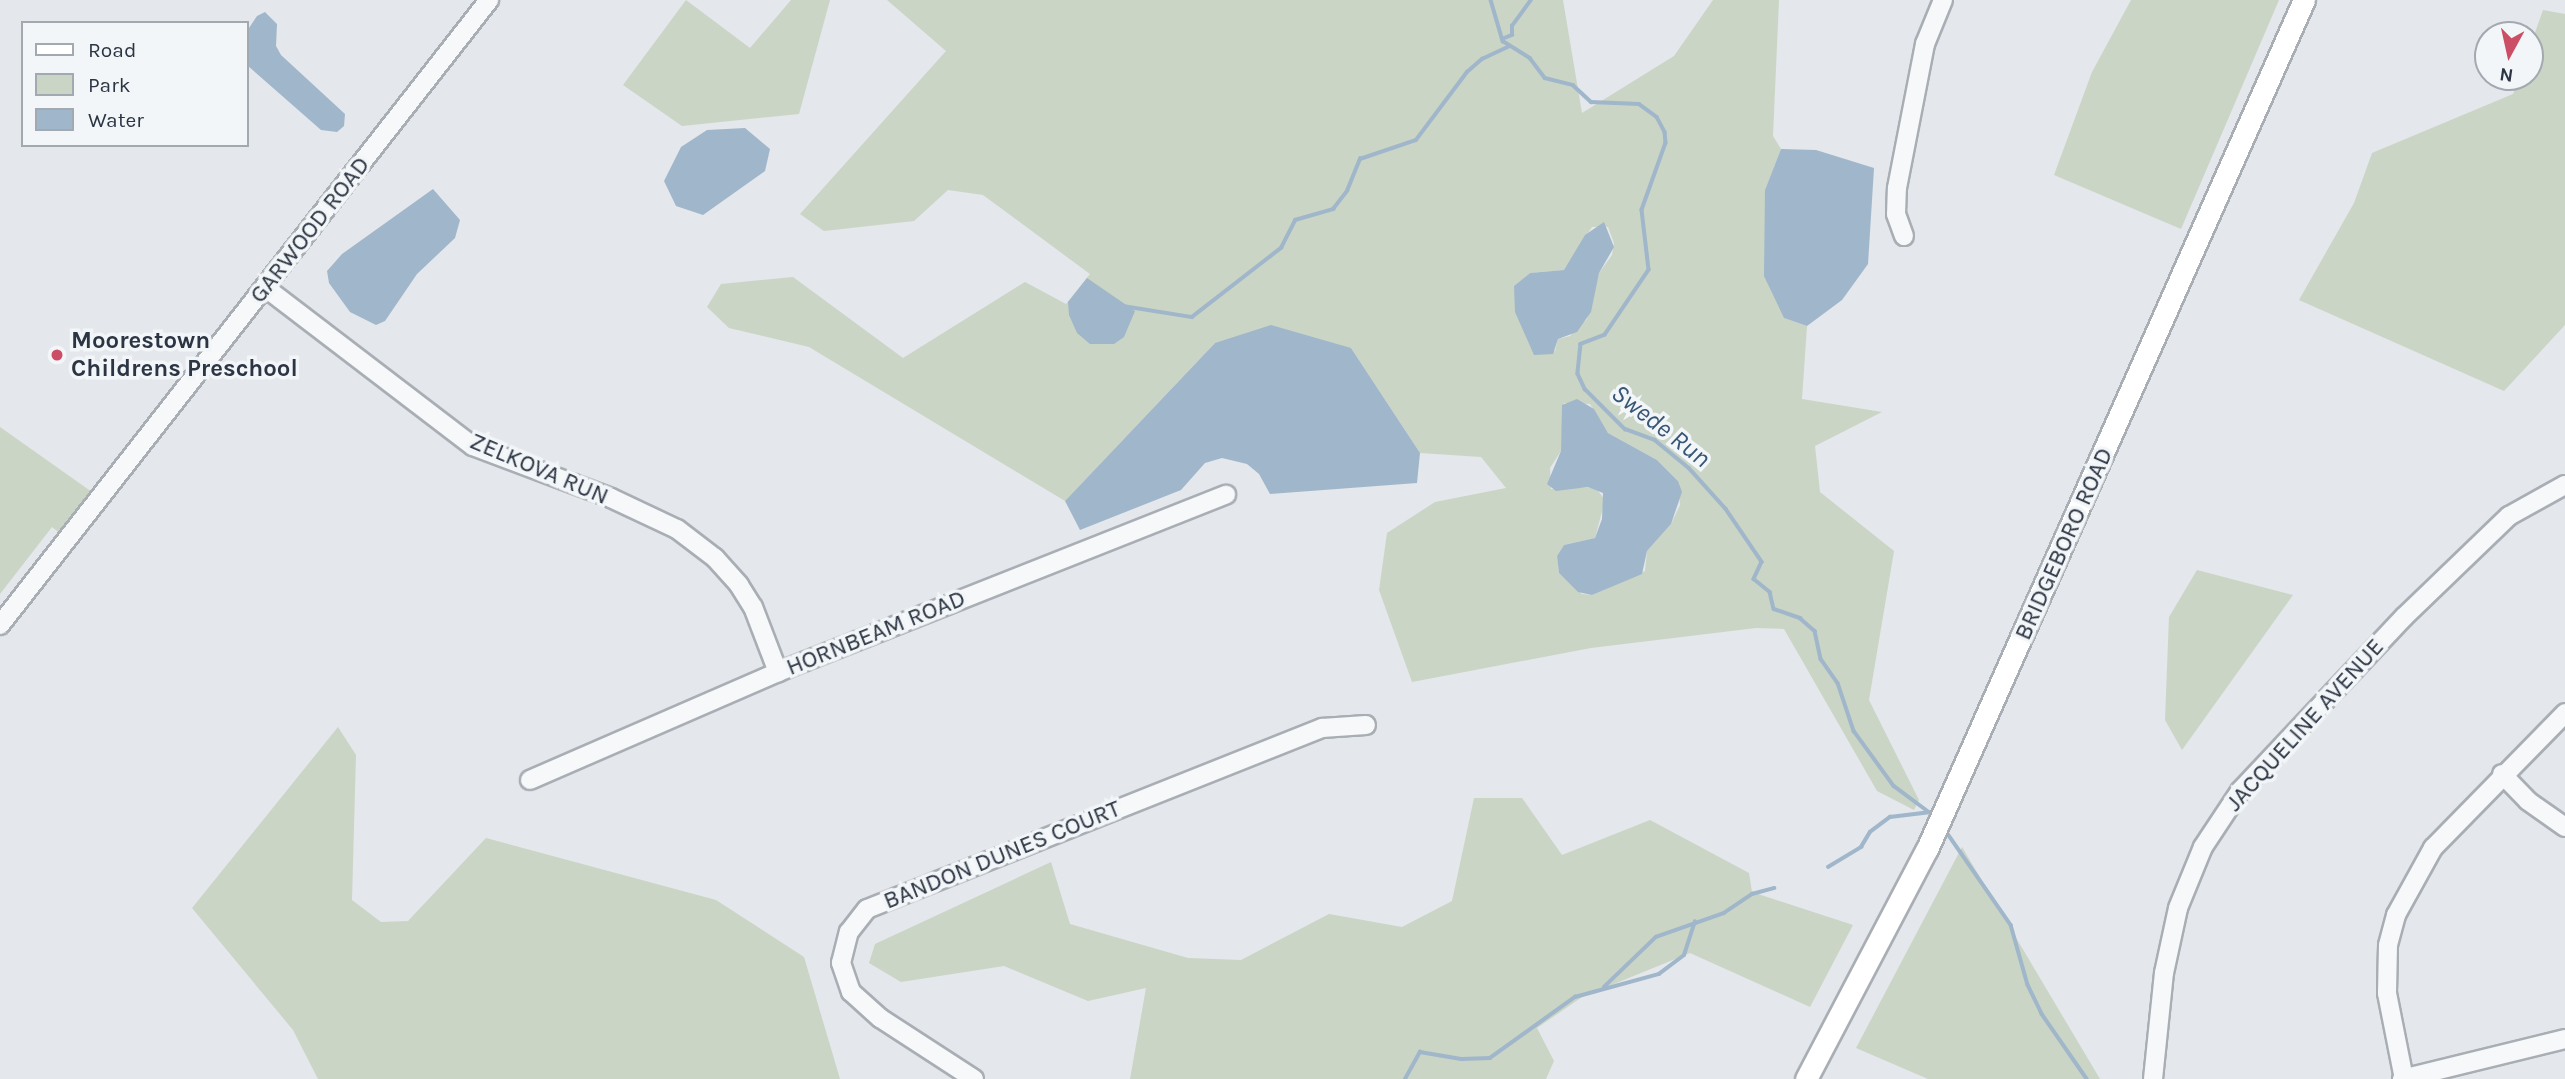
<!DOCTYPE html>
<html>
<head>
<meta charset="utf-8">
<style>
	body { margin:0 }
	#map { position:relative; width:2565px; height:1079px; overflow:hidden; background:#e4e7eb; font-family:Karla,sans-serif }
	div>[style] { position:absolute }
	.green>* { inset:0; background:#cad5c5 }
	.water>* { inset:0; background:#a0b6ca }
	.stream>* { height:3.5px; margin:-1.75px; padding:0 1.75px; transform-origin:1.75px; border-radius:1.75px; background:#a0b6ca }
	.roads { filter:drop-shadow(2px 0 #a9aeb5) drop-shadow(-2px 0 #a9aeb5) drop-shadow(0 2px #a9aeb5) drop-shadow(0 -2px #a9aeb5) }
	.minor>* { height:18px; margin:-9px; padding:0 9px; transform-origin:9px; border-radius:9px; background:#f6f8f9 }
	.major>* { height:21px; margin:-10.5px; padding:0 10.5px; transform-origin:10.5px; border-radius:10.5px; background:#fff }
	.dots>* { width:19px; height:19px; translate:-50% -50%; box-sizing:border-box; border:4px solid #f3f6f8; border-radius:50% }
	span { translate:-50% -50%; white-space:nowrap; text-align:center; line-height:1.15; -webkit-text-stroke:7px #f3f6f8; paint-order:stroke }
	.street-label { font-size:24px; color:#2c3543 }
	.poi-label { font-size:24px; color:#2c3543; font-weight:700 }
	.left { translate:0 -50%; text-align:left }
	.water-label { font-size:26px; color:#375676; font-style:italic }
	.legend { position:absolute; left:21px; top:21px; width:228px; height:126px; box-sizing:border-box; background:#f3f6f8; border:2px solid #a3a9b0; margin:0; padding:9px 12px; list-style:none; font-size:21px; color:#2c3543 }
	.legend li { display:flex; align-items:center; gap:14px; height:35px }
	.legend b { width:35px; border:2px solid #a3a9b0 }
	.north { position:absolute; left:2474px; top:21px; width:70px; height:70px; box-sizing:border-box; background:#f3f6f8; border:2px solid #a3a9b0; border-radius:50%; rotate:188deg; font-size:19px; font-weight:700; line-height:28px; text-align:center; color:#2c3543 }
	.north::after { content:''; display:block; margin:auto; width:24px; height:32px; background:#cb4e66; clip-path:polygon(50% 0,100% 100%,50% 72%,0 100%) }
</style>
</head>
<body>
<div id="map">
	<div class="green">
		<i style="clip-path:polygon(686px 0,750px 48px,791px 0,830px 0,799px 114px,682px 126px,623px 85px)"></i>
		<i style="clip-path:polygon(evenodd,887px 0,1563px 0,1582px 113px,1674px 56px,1713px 0,1779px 0,1773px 136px,1781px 149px,1765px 190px,1784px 318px,1807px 326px,1802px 399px,1882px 412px,1815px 446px,1820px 492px,1894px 551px,1869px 700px,1919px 800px,1914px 810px,1877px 791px,1784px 629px,1756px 628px,1591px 648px,1412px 682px,1379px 590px,1387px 533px,1435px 502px,1506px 488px,1481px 457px,1420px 453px,1351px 348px,1215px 343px,1065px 501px,809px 347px,729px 328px,707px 307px,721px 284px,793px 277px,903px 358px,1025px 282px,1066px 304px,1090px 274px,983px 195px,948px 190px,914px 221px,824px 231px,800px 214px,946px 51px,887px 0,1592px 227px,1608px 227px,1614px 243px,1612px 255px,1599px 273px,1587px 319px,1570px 336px,1558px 339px,1555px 351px,1519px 320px,1514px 286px,1530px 273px,1564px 270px,1592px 227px,887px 0,1564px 403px,1590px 404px,1608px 433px,1657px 460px,1678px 481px,1680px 505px,1671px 524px,1647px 551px,1645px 571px,1592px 595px,1582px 594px,1559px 573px,1557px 556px,1564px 545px,1595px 538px,1605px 500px,1595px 487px,1551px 489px,1550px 468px,1561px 451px,1564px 403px)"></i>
		<i style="clip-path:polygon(2131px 0,2279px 0,2181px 229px,2054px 175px,2092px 72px)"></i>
		<i style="clip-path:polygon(2543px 10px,2565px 14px,2565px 325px,2504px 391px,2299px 300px,2354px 203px,2372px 153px,2513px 94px,2520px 77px,2530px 77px,2530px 47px)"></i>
		<i style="clip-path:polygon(0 427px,99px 497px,65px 537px,52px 527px,0 594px)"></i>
		<i style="clip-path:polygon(2197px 570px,2293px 595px,2182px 750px,2165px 720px,2169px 617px)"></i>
		<i style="clip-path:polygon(338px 727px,356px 755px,352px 900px,381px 922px,408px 921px,486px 838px,716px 900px,804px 957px,840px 1079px,318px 1079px,293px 1030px,192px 908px)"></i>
		<i style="clip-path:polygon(1474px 798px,1522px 798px,1562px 855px,1650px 820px,1749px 873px,1752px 892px,1853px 925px,1810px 1007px,1690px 953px,1582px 997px,1537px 1028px,1554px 1061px,1546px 1079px,1130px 1079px,1146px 988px,1088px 1001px,1004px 966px,901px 982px,869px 963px,875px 944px,1051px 862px,1070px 924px,1188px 958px,1241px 960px,1329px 914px,1402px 927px,1452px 901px)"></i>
		<i style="clip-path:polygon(1962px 847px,2100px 1079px,1928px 1079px,1856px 1048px)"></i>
	</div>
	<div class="water">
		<i style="clip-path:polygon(265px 12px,277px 24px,276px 46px,281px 55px,345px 114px,344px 126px,337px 132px,321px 130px,247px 65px,247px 31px,257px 16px)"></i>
		<i style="clip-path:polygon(745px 128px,770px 149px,765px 171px,703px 215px,676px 206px,664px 181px,681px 147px,707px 130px)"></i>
		<i style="clip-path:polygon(1781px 149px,1816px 150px,1874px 168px,1868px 264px,1842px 300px,1807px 326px,1784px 318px,1764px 276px,1765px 190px)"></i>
		<i style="clip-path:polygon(433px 189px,460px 220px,455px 238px,417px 274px,385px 321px,376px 325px,350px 312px,329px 283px,327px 271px,342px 254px)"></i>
		<i style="clip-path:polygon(1604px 222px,1614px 247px,1599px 273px,1591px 312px,1577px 332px,1558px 339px,1553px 354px,1534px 355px,1515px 312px,1514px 286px,1530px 273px,1564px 270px,1585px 235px)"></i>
		<i style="clip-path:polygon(1087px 278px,1135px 311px,1124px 337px,1114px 344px,1090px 344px,1077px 333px,1069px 315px,1068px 302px)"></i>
		<i style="clip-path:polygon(1271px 325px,1351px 348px,1420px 453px,1417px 483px,1270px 494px,1259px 474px,1247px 464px,1222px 458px,1205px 463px,1181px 490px,1080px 530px,1065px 501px,1215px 343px)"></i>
		<i style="clip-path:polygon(1577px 399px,1594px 409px,1608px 433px,1657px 460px,1678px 481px,1682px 492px,1671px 524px,1647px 551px,1642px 574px,1592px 595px,1578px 592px,1559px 573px,1557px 556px,1564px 545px,1595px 538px,1602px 519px,1603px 493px,1588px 487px,1556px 491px,1547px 484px,1561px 451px,1562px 405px)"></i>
	</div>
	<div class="stream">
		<i style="left:1491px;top:0;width:43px;rotate:73.7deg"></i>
		<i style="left:1503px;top:41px;width:32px;rotate:32deg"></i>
		<i style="left:1530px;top:58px;width:25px;rotate:53deg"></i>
		<i style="left:1545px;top:78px;width:29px;rotate:14deg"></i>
		<i style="left:1573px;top:85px;width:25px;rotate:43deg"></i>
		<i style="left:1591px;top:102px;width:48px;rotate:2.4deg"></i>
		<i style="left:1639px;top:104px;width:22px;rotate:36deg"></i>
		<i style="left:1657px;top:117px;width:17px;rotate:62deg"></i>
		<i style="left:1665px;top:132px;width:11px;rotate:85deg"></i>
		<i style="left:1666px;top:143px;width:71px;rotate:109.7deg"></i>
		<i style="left:1642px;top:210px;width:60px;rotate:83.3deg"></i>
		<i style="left:1649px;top:270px;width:78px;rotate:124.1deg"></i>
		<i style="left:1605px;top:335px;width:26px;rotate:159deg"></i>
		<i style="left:1581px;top:344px;width:30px;rotate:96deg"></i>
		<i style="left:1578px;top:374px;width:17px;rotate:65deg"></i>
		<i style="left:1585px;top:389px;width:57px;rotate:45deg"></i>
		<i style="left:1625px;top:429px;width:32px;rotate:20deg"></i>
		<i style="left:1655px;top:440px;width:44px;rotate:39.5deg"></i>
		<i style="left:1689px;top:468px;width:55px;rotate:47.9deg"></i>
		<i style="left:1726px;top:509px;width:64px;rotate:55.8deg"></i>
		<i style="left:1762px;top:562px;width:19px;rotate:115deg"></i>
		<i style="left:1754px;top:579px;width:21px;rotate:39deg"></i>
		<i style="left:1770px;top:592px;width:17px;rotate:77deg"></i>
		<i style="left:1774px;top:609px;width:28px;rotate:19deg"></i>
		<i style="left:1800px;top:618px;width:20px;rotate:41deg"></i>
		<i style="left:1815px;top:631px;width:29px;rotate:78deg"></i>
		<i style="left:1821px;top:659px;width:29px;rotate:55deg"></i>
		<i style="left:1838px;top:683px;width:51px;rotate:71.6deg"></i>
		<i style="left:1854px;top:731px;width:68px;rotate:54deg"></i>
		<i style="left:1894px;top:786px;width:44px;rotate:36.6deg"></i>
		<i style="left:1502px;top:39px;width:11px;rotate:-22deg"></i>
		<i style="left:1512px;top:35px;width:9px;rotate:-90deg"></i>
		<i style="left:1512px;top:26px;width:32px;rotate:-54deg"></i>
		<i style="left:1123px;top:306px;width:70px;rotate:9.1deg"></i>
		<i style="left:1192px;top:317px;width:113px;rotate:-37.8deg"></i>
		<i style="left:1281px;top:248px;width:31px;rotate:-63deg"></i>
		<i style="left:1295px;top:220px;width:40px;rotate:-16deg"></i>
		<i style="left:1333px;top:209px;width:23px;rotate:-52deg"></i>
		<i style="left:1347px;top:191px;width:35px;rotate:-68deg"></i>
		<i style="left:1360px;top:159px;width:59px;rotate:-18.7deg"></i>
		<i style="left:1416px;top:140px;width:85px;rotate:-53.1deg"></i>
		<i style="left:1467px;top:72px;width:20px;rotate:-41deg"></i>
		<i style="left:1482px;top:59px;width:29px;rotate:-25deg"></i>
		<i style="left:1948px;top:834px;width:111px;rotate:55.3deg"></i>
		<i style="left:2011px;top:925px;width:62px;rotate:74.2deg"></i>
		<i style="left:2028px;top:985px;width:32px;rotate:64deg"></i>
		<i style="left:2042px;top:1014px;width:79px;rotate:55.3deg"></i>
		<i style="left:1828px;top:867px;width:39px;rotate:-31deg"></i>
		<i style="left:1861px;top:847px;width:17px;rotate:-59deg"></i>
		<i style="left:1870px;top:832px;width:25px;rotate:-37deg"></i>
		<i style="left:1890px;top:817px;width:39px;rotate:-7deg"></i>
		<i style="left:1604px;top:987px;width:72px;rotate:-43.9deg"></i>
		<i style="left:1656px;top:937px;width:72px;rotate:-19.4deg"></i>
		<i style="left:1724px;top:913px;width:34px;rotate:-34deg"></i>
		<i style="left:1752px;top:894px;width:23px;rotate:-15deg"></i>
		<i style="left:1405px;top:1079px;width:31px;rotate:-61deg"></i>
		<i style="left:1420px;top:1052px;width:43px;rotate:9.5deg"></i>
		<i style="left:1462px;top:1059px;width:28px;rotate:-2deg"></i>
		<i style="left:1490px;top:1058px;width:105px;rotate:-35.7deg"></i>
		<i style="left:1575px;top:997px;width:87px;rotate:-15.3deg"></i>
		<i style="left:1659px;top:974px;width:31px;rotate:-37deg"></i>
		<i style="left:1684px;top:955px;width:35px;rotate:-72deg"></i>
	</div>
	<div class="roads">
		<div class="minor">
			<i style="left:1904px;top:236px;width:23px;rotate:-110deg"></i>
			<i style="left:1896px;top:214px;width:26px;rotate:-88deg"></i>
			<i style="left:1897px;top:188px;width:147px;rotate:-79deg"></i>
			<i style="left:1925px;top:44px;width:48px;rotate:-67.8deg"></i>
			<i style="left:266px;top:288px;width:260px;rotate:37.4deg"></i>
			<i style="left:473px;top:446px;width:147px;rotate:20.6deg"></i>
			<i style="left:611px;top:498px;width:73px;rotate:25.2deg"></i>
			<i style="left:677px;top:529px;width:48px;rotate:37.3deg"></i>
			<i style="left:715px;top:558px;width:36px;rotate:48deg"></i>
			<i style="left:739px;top:585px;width:26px;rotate:58deg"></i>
			<i style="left:753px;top:607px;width:70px;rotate:69deg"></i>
			<i style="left:0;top:625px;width:794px;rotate:-51.96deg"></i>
			<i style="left:2502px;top:774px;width:37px;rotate:46deg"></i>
			<i style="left:2528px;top:801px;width:45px;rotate:35.1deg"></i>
			<i style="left:530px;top:780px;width:270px;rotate:-23.5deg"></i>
			<i style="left:778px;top:672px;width:482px;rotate:-21.6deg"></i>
			<i style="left:974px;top:1079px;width:112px;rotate:-147deg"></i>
			<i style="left:880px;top:1018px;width:39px;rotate:-138deg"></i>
			<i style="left:851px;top:992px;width:31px;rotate:-109deg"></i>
			<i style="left:841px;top:963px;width:32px;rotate:-76deg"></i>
			<i style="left:849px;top:932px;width:29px;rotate:-52deg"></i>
			<i style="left:867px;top:909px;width:490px;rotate:-21.7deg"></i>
			<i style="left:1322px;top:728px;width:44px;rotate:-3.9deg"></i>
			<i style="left:2153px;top:1079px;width:107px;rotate:-84.1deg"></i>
			<i style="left:2164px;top:973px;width:66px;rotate:-77.8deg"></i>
			<i style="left:2178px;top:908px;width:66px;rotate:-67.7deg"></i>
			<i style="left:2203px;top:847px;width:67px;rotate:-56.5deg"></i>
			<i style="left:2240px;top:791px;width:239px;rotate:-46.7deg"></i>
			<i style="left:2404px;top:617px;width:146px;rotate:-43.9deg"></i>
			<i style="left:2509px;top:516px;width:64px;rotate:-29deg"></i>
			<i style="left:2402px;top:1079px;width:168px;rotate:-13.8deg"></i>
			<i style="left:2404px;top:1079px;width:88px;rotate:-101.2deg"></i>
			<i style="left:2387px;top:993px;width:48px;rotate:-88.8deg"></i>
			<i style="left:2388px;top:945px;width:31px;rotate:-75deg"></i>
			<i style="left:2396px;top:915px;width:77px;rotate:-61.1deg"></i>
			<i style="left:2433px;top:848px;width:189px;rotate:-45.6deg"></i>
		</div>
		<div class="major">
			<i style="left:1806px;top:1079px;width:260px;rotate:-62.3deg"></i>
			<i style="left:1927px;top:849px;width:929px;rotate:-66.06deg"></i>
		</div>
	</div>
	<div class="dots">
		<i style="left:57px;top:355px;background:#cb4e66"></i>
	</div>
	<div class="street-label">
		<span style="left:310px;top:230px;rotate:-52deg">GARWOOD ROAD</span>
		<span style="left:539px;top:469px;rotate:23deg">ZELKOVA RUN</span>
		<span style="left:2064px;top:544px;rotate:-66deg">BRIDGEBORO ROAD</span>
		<span style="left:876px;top:633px;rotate:-22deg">HORNBEAM ROAD</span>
		<span style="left:2305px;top:725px;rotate:-48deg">JACQUELINE AVENUE</span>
		<span style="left:1002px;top:855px;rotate:-22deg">BANDON DUNES COURT</span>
	</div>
	<div class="poi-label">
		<span class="left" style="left:71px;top:355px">Moorestown<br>Childrens Preschool</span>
	</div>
	<div class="water-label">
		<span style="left:1661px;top:426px;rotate:38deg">Swede Run</span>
	</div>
	<ul class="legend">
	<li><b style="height:9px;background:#fff"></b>Road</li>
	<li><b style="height:19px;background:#cad5c5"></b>Park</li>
	<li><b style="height:19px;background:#a0b6ca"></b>Water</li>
	</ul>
	<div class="north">N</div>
</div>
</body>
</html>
